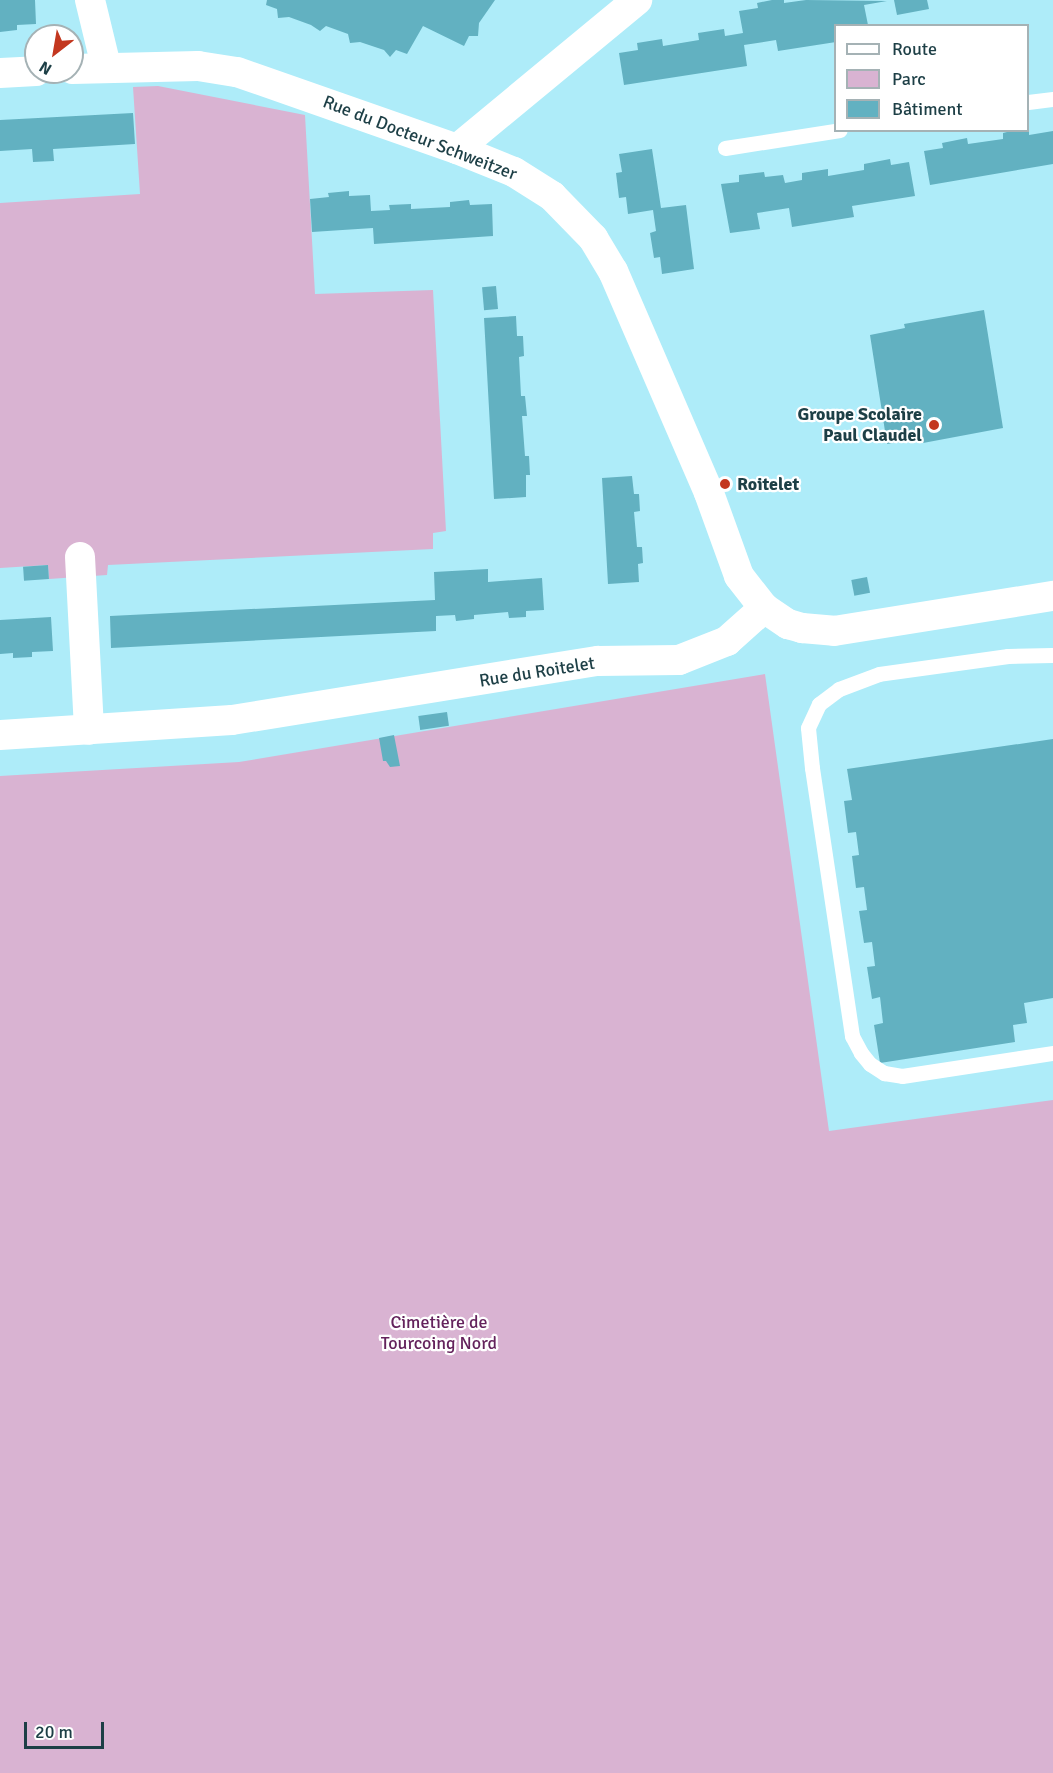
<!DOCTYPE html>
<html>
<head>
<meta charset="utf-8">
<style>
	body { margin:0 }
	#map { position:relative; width:1053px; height:1773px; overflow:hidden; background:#aeecf9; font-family:Signika,sans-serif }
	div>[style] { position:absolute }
	.green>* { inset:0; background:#d9b3d2 }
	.building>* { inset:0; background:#62b1c1; transform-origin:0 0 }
	.service>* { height:15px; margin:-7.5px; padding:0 7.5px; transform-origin:7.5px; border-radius:7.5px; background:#fff }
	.minor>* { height:30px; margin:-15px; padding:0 15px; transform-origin:15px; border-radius:15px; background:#fff }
	.dots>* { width:16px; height:16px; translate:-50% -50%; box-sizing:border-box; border:3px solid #fff; border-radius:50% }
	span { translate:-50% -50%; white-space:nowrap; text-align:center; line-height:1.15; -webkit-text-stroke:4.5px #fff; paint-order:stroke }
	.street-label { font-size:18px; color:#1d3f46 }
	.poi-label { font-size:18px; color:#1d3f46; font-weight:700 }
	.right { translate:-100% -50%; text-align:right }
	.left { translate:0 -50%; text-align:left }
	.park-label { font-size:18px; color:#64225c }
	.legend { position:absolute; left:834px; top:24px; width:195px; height:108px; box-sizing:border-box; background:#fff; border:2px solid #a5b2b5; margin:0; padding:8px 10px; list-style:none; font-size:18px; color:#1d3f46 }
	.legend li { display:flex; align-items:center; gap:12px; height:30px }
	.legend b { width:30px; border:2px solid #a5b2b5 }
	.north { position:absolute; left:24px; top:24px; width:60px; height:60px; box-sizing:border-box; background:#fff; border:2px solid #a5b2b5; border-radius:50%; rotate:211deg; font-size:16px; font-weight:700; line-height:24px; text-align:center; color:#1d3f46 }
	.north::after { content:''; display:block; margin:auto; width:21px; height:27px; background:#c3371f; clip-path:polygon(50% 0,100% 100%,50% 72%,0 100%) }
	.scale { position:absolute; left:24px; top:1722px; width:80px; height:27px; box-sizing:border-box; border:3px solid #1d3f46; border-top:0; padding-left:8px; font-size:18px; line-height:21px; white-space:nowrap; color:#1d3f46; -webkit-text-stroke:4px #fff; paint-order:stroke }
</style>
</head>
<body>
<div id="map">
	<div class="green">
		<i style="clip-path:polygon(158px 86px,305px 115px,315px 294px,433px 290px,446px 531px,433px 533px,433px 549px,108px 565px,107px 575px,49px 579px,48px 565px,0 568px,0 203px,140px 194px,133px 87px)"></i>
		<i style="clip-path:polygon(765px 674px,829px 1131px,1053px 1100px,1053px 1773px,0 1773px,0 776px,239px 762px)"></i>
	</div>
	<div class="building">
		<i style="clip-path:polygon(0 0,35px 0,36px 24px,17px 25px,17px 30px,0 32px)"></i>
		<i style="clip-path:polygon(267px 0,495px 0,479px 23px,478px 36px,469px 36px,464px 46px,423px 26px,407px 54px,396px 50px,390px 57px,384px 50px,360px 42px,350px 43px,348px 34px,326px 26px,320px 31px,311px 25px,289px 17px,278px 18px,277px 9px,266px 5px)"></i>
		<i style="clip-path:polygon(772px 0,784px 0,784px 3px,806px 0,887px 1px,864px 5px,868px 25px,836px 26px,836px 42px,778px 51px,776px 40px,744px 45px,747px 66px,624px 85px,619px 53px,638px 50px,637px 43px,662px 39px,663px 46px,699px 40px,698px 33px,724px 29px,725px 36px,743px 33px,739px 11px,758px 8px,757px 3px)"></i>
		<i style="clip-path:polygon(894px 0,927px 0,929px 9px,897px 15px)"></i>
		<i style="clip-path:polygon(133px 113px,135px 144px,53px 149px,54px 161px,33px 162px,32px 149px,0 151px,0 120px)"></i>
		<i style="clip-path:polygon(1015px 130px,1029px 130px,1029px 135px,1053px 131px,1053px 164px,930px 185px,924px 151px,943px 148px,942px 143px,967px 138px,968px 144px,1003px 139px,1003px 133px)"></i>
		<i style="clip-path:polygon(652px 149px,661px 208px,686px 205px,694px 269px,662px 274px,660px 257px,654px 258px,650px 233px,656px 231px,653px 210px,628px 214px,626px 197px,619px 198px,616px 173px,622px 172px,619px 154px)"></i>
		<i style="clip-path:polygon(890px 159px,891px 165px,909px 162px,915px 196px,852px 206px,854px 217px,792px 227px,789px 208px,757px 213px,760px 229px,730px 233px,721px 184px,739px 182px,739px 175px,764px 172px,765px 177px,783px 175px,785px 183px,802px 180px,802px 173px,828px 169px,828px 176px,864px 170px,864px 164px)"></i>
		<i style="clip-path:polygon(349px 191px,349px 196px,370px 195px,371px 211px,390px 210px,389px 205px,411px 204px,411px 209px,450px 207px,450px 202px,469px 200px,470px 205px,492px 204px,493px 236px,374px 244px,373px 228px,312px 232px,310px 199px,329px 197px,328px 193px)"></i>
		<i style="left:496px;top:286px;width:23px;height:14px;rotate:85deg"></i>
		<i style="clip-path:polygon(984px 310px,1003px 428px,923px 443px,922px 438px,887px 444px,870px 335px,905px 328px,904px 324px)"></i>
		<i style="clip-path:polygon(516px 316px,517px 336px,523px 336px,524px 356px,519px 357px,521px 396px,525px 396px,527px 416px,522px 416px,525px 456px,529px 456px,530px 475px,526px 475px,526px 497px,494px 499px,484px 318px)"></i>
		<i style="clip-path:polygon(632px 476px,634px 494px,639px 494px,640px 511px,634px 512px,637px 547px,642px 547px,643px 563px,638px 564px,639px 582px,608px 584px,602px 478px)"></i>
		<i style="left:48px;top:565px;width:14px;height:25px;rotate:86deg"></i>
		<i style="clip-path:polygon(488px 569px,488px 582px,542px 578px,544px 610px,526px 611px,526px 617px,509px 618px,508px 612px,474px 615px,474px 619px,456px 621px,455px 615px,436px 616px,436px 631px,111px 648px,110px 616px,435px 600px,434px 572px)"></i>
		<i style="left:867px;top:577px;width:16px;height:16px;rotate:79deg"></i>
		<i style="clip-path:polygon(51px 617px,53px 651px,32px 652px,32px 657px,13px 658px,13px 653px,0 654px,0 620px)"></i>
		<i style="left:447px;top:712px;width:14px;height:29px;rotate:82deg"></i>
		<i style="clip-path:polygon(394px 735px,400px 766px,390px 767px,386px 761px,383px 761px,379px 738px)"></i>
		<i style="clip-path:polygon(1053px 739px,1053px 998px,1024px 1003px,1027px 1023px,1013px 1025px,1015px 1042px,880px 1063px,874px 1025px,883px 1023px,880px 997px,872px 999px,867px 967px,875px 966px,872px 942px,864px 943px,859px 911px,867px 910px,864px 887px,856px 888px,852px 856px,859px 855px,856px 832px,848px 833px,844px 801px,852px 800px,847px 769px)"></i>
	</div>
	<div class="service">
		<i style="left:1028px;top:102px;width:25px;rotate:-7deg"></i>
		<i style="left:725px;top:148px;width:116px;rotate:-8.9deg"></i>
		<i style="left:1053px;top:655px;width:45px;rotate:178.7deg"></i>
		<i style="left:1008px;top:656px;width:130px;rotate:172.1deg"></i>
		<i style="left:879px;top:674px;width:43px;rotate:159.4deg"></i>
		<i style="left:839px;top:689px;width:25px;rotate:143deg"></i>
		<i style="left:819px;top:704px;width:26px;rotate:115deg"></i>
		<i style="left:808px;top:728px;width:40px;rotate:84.3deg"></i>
		<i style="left:812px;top:768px;width:271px;rotate:81.5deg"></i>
		<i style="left:852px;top:1036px;width:19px;rotate:62deg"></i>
		<i style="left:861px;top:1053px;width:14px;rotate:51deg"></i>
		<i style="left:870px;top:1064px;width:17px;rotate:33deg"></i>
		<i style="left:884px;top:1073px;width:18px;rotate:9deg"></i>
		<i style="left:902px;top:1076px;width:153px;rotate:-8.7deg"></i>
	</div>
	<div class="minor">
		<i style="left:90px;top:0;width:68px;rotate:76.4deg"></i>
		<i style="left:72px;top:69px;width:126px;rotate:-1.4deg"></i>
		<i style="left:198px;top:66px;width:39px;rotate:9deg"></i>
		<i style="left:237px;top:72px;width:233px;rotate:19.3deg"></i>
		<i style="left:457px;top:149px;width:61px;rotate:22deg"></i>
		<i style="left:514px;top:172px;width:45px;rotate:32.3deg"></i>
		<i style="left:552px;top:196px;width:59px;rotate:45.7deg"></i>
		<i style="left:593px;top:238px;width:39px;rotate:59deg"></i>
		<i style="left:613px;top:271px;width:242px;rotate:66.6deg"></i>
		<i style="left:709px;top:493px;width:88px;rotate:70.1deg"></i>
		<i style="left:739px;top:576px;width:41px;rotate:52deg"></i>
		<i style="left:764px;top:608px;width:29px;rotate:34deg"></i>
		<i style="left:788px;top:624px;width:15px;rotate:16deg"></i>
		<i style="left:802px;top:628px;width:32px;rotate:5deg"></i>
		<i style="left:834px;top:631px;width:222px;rotate:-9.1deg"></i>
		<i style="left:0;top:73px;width:36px;rotate:-3deg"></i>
		<i style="left:457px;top:149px;width:234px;rotate:-39.6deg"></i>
		<i style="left:80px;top:557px;width:173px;rotate:87deg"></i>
		<i style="left:0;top:735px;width:232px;rotate:-3.7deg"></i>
		<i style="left:232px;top:720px;width:371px;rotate:-9.2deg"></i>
		<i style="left:598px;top:661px;width:81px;rotate:-0.7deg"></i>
		<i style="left:679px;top:660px;width:52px;rotate:-21.6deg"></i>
		<i style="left:727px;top:641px;width:50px;rotate:-41.7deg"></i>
	</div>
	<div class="dots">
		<i style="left:934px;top:425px;background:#c3371f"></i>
		<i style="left:725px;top:484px;background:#c3371f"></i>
	</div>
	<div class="street-label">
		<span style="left:420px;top:138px;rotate:21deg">Rue du Docteur Schweitzer</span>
		<span style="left:537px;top:672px;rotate:-9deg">Rue du Roitelet</span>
	</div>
	<div class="poi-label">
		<span class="right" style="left:922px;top:425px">Groupe Scolaire<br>Paul Claudel</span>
		<span class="left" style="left:737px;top:484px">Roitelet</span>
	</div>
	<div class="park-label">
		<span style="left:439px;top:1333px">Cimetière de<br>Tourcoing Nord</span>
	</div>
	<ul class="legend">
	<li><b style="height:8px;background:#fff"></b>Route</li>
	<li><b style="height:16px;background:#d9b3d2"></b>Parc</li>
	<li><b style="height:16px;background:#62b1c1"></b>Bâtiment</li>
	</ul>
	<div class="north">N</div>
	<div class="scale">20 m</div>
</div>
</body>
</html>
